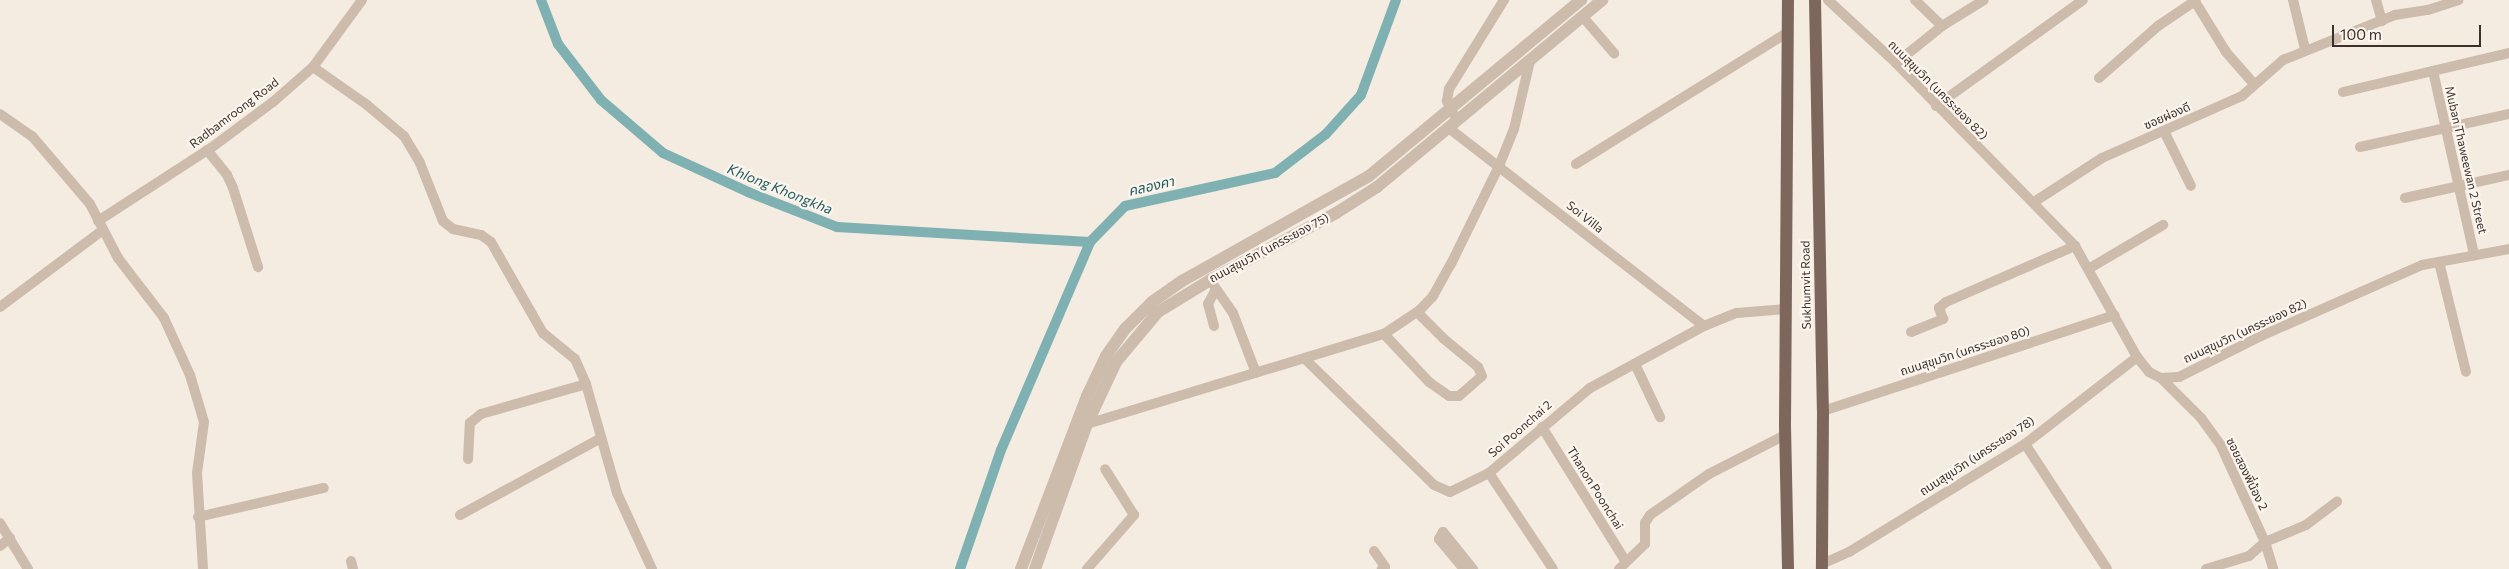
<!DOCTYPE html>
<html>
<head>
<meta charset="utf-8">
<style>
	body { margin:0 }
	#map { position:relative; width:2509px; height:569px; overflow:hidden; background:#f4ebe1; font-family:Commissioner,"Noto Sans Thai",sans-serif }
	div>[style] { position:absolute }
	.canal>* { height:10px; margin:-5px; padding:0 5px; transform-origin:5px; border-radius:5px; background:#7fb0b2 }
	.minor>* { height:10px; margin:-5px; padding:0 5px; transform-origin:5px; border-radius:5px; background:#cdbbac }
	.tertiary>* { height:12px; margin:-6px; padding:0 6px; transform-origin:6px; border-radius:6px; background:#cdbbac }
	.primary>* { height:12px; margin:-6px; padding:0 6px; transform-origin:6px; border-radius:6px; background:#7d675c }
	span { translate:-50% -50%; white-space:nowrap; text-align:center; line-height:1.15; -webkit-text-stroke:4.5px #fbf5ee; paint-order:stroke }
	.street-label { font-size:12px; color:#3b302b }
	.water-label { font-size:14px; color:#1f5a5e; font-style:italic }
	.scale { position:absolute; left:2332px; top:25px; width:149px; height:22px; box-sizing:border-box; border:2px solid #3b302b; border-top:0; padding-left:6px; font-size:15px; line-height:18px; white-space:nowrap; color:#3b302b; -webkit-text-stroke:4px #fbf5ee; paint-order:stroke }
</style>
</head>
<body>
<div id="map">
	<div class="canal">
		<i style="left:541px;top:0;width:47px;rotate:68.9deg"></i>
		<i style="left:558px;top:44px;width:71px;rotate:52.5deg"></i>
		<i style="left:601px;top:100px;width:82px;rotate:40.5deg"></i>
		<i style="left:663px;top:153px;width:94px;rotate:24.6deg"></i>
		<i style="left:748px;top:192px;width:96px;rotate:21.5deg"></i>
		<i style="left:837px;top:227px;width:253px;rotate:3.4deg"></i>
		<i style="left:960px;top:569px;width:126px;rotate:-71deg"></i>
		<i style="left:1001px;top:450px;width:226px;rotate:-66.8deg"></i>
		<i style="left:1090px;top:242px;width:50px;rotate:-45.8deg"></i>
		<i style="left:1125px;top:206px;width:154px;rotate:-12.4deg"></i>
		<i style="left:1275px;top:173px;width:64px;rotate:-37.4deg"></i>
		<i style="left:1326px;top:134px;width:52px;rotate:-48.1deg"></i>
		<i style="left:1361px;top:95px;width:101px;rotate:-69.8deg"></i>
	</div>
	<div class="minor">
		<i style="left:1828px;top:0;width:93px;rotate:42.8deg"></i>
		<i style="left:1896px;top:63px;width:256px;rotate:45.6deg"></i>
		<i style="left:2075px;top:246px;width:127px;rotate:60.8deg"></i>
		<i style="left:2137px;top:357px;width:19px;rotate:51deg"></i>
		<i style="left:2149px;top:372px;width:13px;rotate:27deg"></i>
		<i style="left:2161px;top:378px;width:18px;rotate:-3deg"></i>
		<i style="left:2179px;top:377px;width:92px;rotate:-26.6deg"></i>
		<i style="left:2261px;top:336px;width:176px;rotate:-23.8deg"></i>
		<i style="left:2422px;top:265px;width:88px;rotate:-10.4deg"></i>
		<i style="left:1915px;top:0;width:37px;rotate:44deg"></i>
		<i style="left:2194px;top:0;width:61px;rotate:58.4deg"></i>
		<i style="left:2226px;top:52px;width:43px;rotate:48.8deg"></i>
		<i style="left:2293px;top:0;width:50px;rotate:76.2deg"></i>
		<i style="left:2376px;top:0;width:22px;rotate:74deg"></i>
		<i style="left:1583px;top:17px;width:48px;rotate:49.3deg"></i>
		<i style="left:1896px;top:63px;width:59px;rotate:-38.8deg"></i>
		<i style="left:1942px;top:26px;width:49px;rotate:-31.8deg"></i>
		<i style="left:313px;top:67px;width:66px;rotate:35.1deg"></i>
		<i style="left:367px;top:105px;width:48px;rotate:40deg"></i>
		<i style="left:404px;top:136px;width:31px;rotate:59deg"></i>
		<i style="left:420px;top:163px;width:62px;rotate:68.4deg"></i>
		<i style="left:443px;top:221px;width:13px;rotate:39deg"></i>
		<i style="left:453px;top:229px;width:29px;rotate:12deg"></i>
		<i style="left:481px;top:235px;width:12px;rotate:35deg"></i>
		<i style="left:491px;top:242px;width:105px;rotate:60.3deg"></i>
		<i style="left:543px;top:333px;width:41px;rotate:39.1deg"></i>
		<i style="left:575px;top:359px;width:27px;rotate:66deg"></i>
		<i style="left:586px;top:384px;width:113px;rotate:74.1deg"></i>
		<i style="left:617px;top:493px;width:84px;rotate:65.3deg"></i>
		<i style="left:2433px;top:71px;width:189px;rotate:77.4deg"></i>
		<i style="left:2099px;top:78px;width:79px;rotate:-41.4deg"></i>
		<i style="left:2158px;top:26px;width:45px;rotate:-34deg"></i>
		<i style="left:2343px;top:92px;width:171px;rotate:-13.2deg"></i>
		<i style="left:1936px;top:106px;width:181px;rotate:-35.8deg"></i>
		<i style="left:0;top:114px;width:39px;rotate:35deg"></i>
		<i style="left:32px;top:136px;width:89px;rotate:49.5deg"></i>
		<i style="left:90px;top:204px;width:61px;rotate:62.6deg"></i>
		<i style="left:118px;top:258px;width:76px;rotate:52.5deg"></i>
		<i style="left:164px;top:318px;width:63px;rotate:65.5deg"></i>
		<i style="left:190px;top:375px;width:49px;rotate:73.4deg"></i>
		<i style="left:204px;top:422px;width:51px;rotate:97.8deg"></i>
		<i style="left:197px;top:473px;width:96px;rotate:86.4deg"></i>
		<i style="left:1454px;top:115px;width:16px;rotate:-117deg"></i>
		<i style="left:1447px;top:101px;width:12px;rotate:-81deg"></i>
		<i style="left:1449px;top:89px;width:105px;rotate:-58.3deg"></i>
		<i style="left:1450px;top:129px;width:321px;rotate:37.8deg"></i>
		<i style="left:2164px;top:131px;width:61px;rotate:63.9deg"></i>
		<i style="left:2360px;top:147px;width:153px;rotate:-12.5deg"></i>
		<i style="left:207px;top:150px;width:32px;rotate:51deg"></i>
		<i style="left:227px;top:175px;width:14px;rotate:65deg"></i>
		<i style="left:233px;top:188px;width:83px;rotate:72.4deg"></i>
		<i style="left:1576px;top:164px;width:250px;rotate:-31.9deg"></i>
		<i style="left:2405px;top:198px;width:107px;rotate:-12.5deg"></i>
		<i style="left:2034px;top:202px;width:81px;rotate:-32.9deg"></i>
		<i style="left:2102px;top:158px;width:153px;rotate:-23.9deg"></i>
		<i style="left:2242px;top:96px;width:55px;rotate:-41.3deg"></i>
		<i style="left:2283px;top:60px;width:121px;rotate:-21.9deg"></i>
		<i style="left:2395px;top:15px;width:33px;rotate:-9deg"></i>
		<i style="left:2428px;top:10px;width:32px;rotate:-18deg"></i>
		<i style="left:98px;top:221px;width:135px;rotate:-32.9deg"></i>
		<i style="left:211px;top:148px;width:77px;rotate:-36.6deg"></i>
		<i style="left:273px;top:102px;width:53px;rotate:-41.2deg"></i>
		<i style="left:313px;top:67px;width:83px;rotate:-53.8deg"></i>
		<i style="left:2439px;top:262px;width:113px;rotate:76.2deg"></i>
		<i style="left:2090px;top:268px;width:85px;rotate:-30.5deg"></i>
		<i style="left:1210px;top:280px;width:40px;rotate:55.1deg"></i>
		<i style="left:1233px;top:313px;width:64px;rotate:69deg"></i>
		<i style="left:0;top:307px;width:129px;rotate:-36.8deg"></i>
		<i style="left:1214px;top:326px;width:23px;rotate:-105deg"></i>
		<i style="left:1208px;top:304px;width:17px;rotate:-62deg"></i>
		<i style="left:1911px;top:332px;width:35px;rotate:-22deg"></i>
		<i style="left:1943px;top:319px;width:12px;rotate:-110deg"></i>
		<i style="left:1939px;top:308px;width:9px;rotate:-41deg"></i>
		<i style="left:1946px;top:302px;width:141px;rotate:-23.5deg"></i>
		<i style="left:1384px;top:334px;width:66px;rotate:46.8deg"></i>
		<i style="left:1429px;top:382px;width:24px;rotate:35deg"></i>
		<i style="left:1449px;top:396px;width:10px"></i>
		<i style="left:1459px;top:396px;width:30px;rotate:-41deg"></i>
		<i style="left:1482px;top:376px;width:10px;rotate:-114deg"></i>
		<i style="left:1478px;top:367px;width:44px;rotate:-140.5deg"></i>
		<i style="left:1444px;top:339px;width:38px;rotate:-135deg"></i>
		<i style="left:1305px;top:359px;width:180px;rotate:44.3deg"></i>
		<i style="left:1434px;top:485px;width:17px;rotate:24deg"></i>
		<i style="left:1450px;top:492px;width:43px;rotate:-26deg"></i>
		<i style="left:1489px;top:473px;width:132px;rotate:-40.1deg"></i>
		<i style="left:1590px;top:388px;width:130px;rotate:-28.5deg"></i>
		<i style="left:1704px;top:326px;width:35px;rotate:-22deg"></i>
		<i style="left:1737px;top:313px;width:49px;rotate:-4.7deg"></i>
		<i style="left:1635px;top:364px;width:59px;rotate:64.7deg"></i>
		<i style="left:2161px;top:378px;width:57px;rotate:45deg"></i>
		<i style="left:2201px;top:418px;width:34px;rotate:54deg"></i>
		<i style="left:2221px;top:446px;width:106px;rotate:65.4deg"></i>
		<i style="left:2265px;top:542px;width:28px;rotate:73deg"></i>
		<i style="left:1823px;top:411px;width:307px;rotate:-18.2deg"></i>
		<i style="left:1087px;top:424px;width:310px;rotate:-16.9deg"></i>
		<i style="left:1384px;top:334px;width:43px;rotate:-33.7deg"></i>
		<i style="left:1420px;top:310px;width:19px;rotate:-47deg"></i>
		<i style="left:1433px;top:296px;width:37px;rotate:-61deg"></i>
		<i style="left:1451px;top:264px;width:109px;rotate:-63.9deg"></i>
		<i style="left:1499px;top:166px;width:40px;rotate:-68deg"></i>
		<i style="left:1514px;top:129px;width:70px;rotate:-76.8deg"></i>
		<i style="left:1542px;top:427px;width:159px;rotate:58.1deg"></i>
		<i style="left:2025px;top:444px;width:149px;rotate:56.7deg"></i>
		<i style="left:468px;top:459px;width:36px;rotate:-87deg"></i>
		<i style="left:470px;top:423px;width:14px;rotate:-39deg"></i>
		<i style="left:481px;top:414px;width:109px;rotate:-15.9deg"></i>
		<i style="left:1489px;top:473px;width:115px;rotate:56.3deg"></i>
		<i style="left:460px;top:515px;width:161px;rotate:-28.6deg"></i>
		<i style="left:198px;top:517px;width:129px;rotate:-13deg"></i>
		<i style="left:0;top:523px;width:54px;rotate:58.7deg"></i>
		<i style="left:0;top:546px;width:13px;rotate:-39deg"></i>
		<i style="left:1374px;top:551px;width:19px;rotate:55deg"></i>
		<i style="left:1385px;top:567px;width:4px;rotate:146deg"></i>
		<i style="left:351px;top:561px;width:8px;rotate:76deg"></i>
		<i style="left:1822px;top:564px;width:30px;rotate:-24deg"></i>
		<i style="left:1849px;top:552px;width:206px;rotate:-31.5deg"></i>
		<i style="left:2025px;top:444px;width:142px;rotate:-37.8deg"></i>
		<i style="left:1087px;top:569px;width:72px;rotate:-49deg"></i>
		<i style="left:1134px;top:515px;width:54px;rotate:-122.2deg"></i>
		<i style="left:1464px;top:569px;width:39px;rotate:-130deg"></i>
		<i style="left:1439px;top:539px;width:8px;rotate:-60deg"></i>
		<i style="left:1443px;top:532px;width:48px;rotate:51deg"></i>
		<i style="left:1619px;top:569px;width:36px;rotate:-44deg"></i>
		<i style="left:1645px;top:544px;width:21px;rotate:-90deg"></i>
		<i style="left:1645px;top:523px;width:9px;rotate:-58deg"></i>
		<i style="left:1650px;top:515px;width:72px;rotate:-34.8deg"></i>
		<i style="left:1709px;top:474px;width:85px;rotate:-27.2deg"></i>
		<i style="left:2206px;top:569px;width:45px;rotate:-16.8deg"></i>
		<i style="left:2249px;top:556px;width:21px;rotate:-41deg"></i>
		<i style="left:2265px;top:542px;width:44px;rotate:-22.5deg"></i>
		<i style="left:2306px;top:525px;width:39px;rotate:-37deg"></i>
	</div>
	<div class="tertiary">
		<i style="left:1021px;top:569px;width:185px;rotate:-69.1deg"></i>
		<i style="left:1087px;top:396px;width:44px;rotate:-64.6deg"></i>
		<i style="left:1106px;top:356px;width:33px;rotate:-55deg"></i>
		<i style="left:1125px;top:329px;width:38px;rotate:-45deg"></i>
		<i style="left:1152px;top:302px;width:37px;rotate:-35deg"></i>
		<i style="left:1182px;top:281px;width:214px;rotate:-29.3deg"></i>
		<i style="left:1369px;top:176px;width:276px;rotate:-39.7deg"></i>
		<i style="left:1035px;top:569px;width:154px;rotate:-70.3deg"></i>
		<i style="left:1087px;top:424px;width:68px;rotate:-64.9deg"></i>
		<i style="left:1116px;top:362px;width:65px;rotate:-50deg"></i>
		<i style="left:1158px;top:312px;width:61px;rotate:-31.6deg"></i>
		<i style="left:1210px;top:280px;width:143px;rotate:-28deg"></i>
		<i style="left:1336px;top:213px;width:49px;rotate:-32.4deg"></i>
		<i style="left:1377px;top:187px;width:293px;rotate:-39.7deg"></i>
	</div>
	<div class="primary">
		<i style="left:1815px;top:0;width:411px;rotate:88.9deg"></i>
		<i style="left:1823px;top:411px;width:158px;rotate:90.4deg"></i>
		<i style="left:1788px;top:569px;width:145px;rotate:-91.2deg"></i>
		<i style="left:1785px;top:424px;width:424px;rotate:-89.6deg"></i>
	</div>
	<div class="street-label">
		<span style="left:1938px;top:90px;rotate:45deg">ถนนสุขุมวิท (นครระยอง 82)</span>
		<span style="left:234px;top:113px;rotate:-37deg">Radbamroong Road</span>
		<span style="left:2167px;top:116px;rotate:-24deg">ซอยผ่องดี</span>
		<span style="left:2466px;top:160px;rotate:77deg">Muban Thaweewan 2 Street</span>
		<span style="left:1585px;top:217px;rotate:38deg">Soi Villa</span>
		<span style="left:1269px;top:248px;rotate:-28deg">ถนนสุขุมวิท (นครระยอง 75)</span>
		<span style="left:1806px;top:285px;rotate:-91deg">Sukhumvit Road</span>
		<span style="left:2245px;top:331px;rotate:-25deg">ถนนสุขุมวิท (นครระยอง 82)</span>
		<span style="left:1965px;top:351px;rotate:-18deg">ถนนสุขุมวิท (นครระยอง 80)</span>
		<span style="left:1520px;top:429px;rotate:-41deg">Soi Poonchai 2</span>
		<span style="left:1977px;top:456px;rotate:-33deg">ถนนสุขุมวิท (นครระยอง 78)</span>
		<span style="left:2247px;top:474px;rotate:64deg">ซอยสองพี่น้อง 2</span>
		<span style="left:1595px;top:488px;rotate:58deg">Thanon Poonchai</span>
	</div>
	<div class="water-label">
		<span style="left:1151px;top:186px;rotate:-13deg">คลองคา</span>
		<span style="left:780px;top:189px;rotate:22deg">Khlong Khongkha</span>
	</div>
	<div class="scale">100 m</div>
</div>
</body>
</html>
